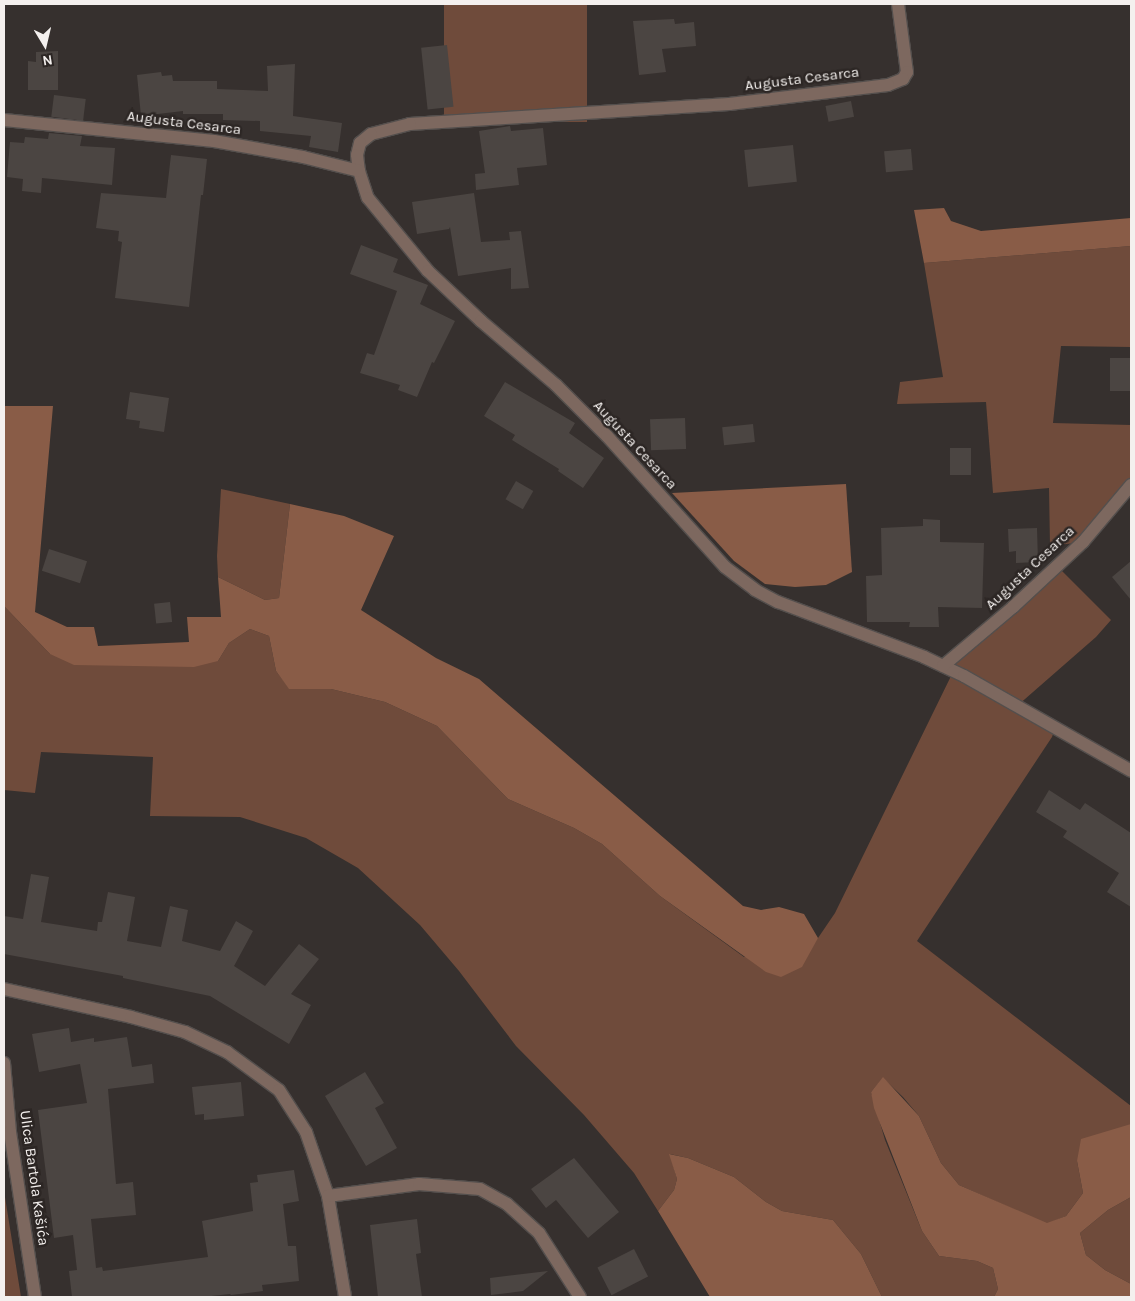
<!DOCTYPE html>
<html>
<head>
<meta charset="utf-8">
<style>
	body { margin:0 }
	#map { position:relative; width:1135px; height:1301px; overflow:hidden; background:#36302e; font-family:Karla,sans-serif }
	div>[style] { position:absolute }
	.green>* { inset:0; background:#6f4b3b; transform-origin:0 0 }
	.forest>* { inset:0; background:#895c47 }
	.building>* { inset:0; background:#4b4542; transform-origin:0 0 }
	.roads { filter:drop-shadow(1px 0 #544f4d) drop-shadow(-1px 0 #544f4d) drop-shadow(0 1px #544f4d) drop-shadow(0 -1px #544f4d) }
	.minor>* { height:12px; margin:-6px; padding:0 6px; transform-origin:6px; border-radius:6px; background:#7d685f }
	span { translate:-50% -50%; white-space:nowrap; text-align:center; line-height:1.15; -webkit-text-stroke:5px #2c2624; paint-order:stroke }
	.street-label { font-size:15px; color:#f4f0ee }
	.frame { position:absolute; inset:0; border:5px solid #f4f0ee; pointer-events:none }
	.north { position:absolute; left:20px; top:20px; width:50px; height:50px; -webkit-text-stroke:4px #2c2624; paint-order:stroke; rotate:171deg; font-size:14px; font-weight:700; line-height:20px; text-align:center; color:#f4f0ee }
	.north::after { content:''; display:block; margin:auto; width:18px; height:22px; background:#f4f0ee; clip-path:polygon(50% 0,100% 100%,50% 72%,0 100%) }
</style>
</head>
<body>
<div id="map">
	<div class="green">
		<i style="left:444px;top:4px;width:143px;height:118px"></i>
		<i style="clip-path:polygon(1131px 246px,1131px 347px,1061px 346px,1053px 423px,1131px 425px,1131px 484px,1083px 542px,1050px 546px,1049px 488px,993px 493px,986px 402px,897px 404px,900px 382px,943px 377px,924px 263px)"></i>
		<i style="clip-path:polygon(221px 489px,290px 504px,279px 598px,265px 600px,218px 577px,217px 556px)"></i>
		<i style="clip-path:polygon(1058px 567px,1111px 620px,1096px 637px,1017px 706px,1055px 728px,1052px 737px,917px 941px,1131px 1106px,1131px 1124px,1077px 1161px,1083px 1193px,1066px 1216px,1047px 1224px,959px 1185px,941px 1163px,919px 1116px,903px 1097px,883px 1078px,871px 1092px,885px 1140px,922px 1231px,939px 1256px,977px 1261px,993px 1268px,998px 1289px,994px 1297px,882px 1297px,861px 1254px,833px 1220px,782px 1211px,766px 1202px,734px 1177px,688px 1158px,670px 1154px,677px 1179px,674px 1190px,658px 1211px,634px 1173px,584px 1115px,516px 1046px,459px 971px,420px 925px,358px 868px,306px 838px,240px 817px,150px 816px,153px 757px,41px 752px,35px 793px,4px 790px,4px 606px,50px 654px,218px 661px,229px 643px,250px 629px,269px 636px,276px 671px,289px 688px,331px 689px,385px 702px,437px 726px,508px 799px,574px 828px,602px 844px,660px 896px,744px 957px,818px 938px,835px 913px,953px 672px,943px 666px)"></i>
		<i style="clip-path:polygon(4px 1183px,5px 1197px,21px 1297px,4px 1297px)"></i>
		<i style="clip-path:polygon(1131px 1197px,1131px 1284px,1105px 1270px,1086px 1255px,1080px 1233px,1108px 1210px)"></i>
	</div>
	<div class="forest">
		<i style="clip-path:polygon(944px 208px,951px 221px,981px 231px,1131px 218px,1131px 246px,924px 263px,914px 210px)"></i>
		<i style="clip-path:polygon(4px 406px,53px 406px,35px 612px,67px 627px,94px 627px,98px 646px,189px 642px,187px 617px,221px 617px,218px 577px,265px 600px,279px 598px,290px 504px,344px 516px,394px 536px,361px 610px,436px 658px,479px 679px,743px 906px,761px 910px,779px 907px,804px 914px,818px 938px,802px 967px,781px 977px,766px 972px,660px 896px,602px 844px,574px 828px,508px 799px,437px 726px,385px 702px,331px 689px,289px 689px,276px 671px,269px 636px,250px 629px,229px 643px,218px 661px,194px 667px,74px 665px,50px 654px,4px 606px)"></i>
		<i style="clip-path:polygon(846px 484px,852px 572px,826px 585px,795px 587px,765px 584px,734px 561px,672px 493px)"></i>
		<i style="clip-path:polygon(883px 1077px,919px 1116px,941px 1163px,959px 1185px,1047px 1223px,1066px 1216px,1083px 1193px,1077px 1161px,1081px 1139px,1131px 1124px,1131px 1197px,1108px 1210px,1080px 1233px,1086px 1255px,1105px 1270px,1131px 1284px,1131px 1297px,994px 1297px,998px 1289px,993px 1268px,977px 1261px,939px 1256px,922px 1231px,874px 1108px,871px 1092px)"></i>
		<i style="clip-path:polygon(669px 1154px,688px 1158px,734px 1177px,766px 1202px,782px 1211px,833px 1220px,861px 1254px,882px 1297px,710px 1297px,658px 1211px,674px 1190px,677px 1179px)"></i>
	</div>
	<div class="building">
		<i style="clip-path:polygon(674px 19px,675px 24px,694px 22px,696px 46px,662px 49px,666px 72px,639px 75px,633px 21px)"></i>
		<i style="left:447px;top:45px;width:62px;height:26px;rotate:84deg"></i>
		<i style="clip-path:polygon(58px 51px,58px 90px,28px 90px,28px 61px,36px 62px,36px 52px)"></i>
		<i style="clip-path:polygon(295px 64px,293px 116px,342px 123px,338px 152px,309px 147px,311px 136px,260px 131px,260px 121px,223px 120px,223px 114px,183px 114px,183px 111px,141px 116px,137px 75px,161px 72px,162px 76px,172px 75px,173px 81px,217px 81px,217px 89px,268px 91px,267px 66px)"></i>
		<i style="left:54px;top:95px;width:32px;height:22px;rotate:7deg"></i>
		<i style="left:851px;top:101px;width:16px;height:26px;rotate:79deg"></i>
		<i style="clip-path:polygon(510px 126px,511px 131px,543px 128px,547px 165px,517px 168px,519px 185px,476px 190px,475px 174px,485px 173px,479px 131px)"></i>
		<i style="clip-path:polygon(49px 133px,82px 136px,80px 146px,115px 148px,112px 185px,42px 178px,41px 193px,22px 191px,23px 179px,7px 177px,10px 142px,24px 143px,25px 137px,48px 139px)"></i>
		<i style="left:793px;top:145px;width:37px;height:49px;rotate:84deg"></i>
		<i style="left:911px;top:149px;width:21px;height:27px;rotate:85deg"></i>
		<i style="clip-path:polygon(171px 155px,207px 159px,203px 195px,201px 195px,189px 307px,115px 298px,122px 242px,118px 241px,119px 231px,96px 228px,101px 193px,166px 198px)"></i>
		<i style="clip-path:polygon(474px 193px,481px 242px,510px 240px,509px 232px,521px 231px,529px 288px,511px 289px,511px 268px,458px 276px,450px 227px,449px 229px,417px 234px,412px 202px)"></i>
		<i style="clip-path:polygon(361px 245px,398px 259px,393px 272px,428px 285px,420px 304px,455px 321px,434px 363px,432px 362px,417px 397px,398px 390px,400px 385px,360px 373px,367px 353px,374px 355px,397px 291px,350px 274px)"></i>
		<i style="left:1110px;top:358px;width:21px;height:33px"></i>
		<i style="clip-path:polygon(505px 382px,575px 423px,569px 433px,604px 458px,583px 488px,558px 471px,559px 469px,512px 440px,515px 435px,484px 416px)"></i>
		<i style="clip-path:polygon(130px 392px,169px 398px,164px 432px,139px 428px,140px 421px,126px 419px)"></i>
		<i style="left:685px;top:418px;width:31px;height:35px;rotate:88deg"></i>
		<i style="left:753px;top:424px;width:18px;height:31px;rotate:84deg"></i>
		<i style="left:971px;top:448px;width:27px;height:21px;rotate:90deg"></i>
		<i style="left:516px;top:481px;width:20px;height:21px;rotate:30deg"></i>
		<i style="clip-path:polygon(923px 519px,940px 520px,940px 542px,984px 543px,982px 608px,938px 607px,939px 627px,909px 627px,910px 622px,867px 622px,866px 576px,882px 575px,881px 528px,923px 526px)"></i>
		<i style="clip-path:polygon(1037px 528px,1038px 562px,1016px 563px,1016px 551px,1009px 552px,1008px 529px)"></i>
		<i style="left:49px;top:549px;width:40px;height:23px;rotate:18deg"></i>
		<i style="clip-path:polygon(1131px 561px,1131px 600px,1112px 577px)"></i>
		<i style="left:170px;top:602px;width:20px;height:16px;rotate:84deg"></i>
		<i style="clip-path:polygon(1049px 790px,1080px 810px,1085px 803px,1131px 833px,1131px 907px,1107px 892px,1119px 873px,1063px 837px,1067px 831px,1036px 812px)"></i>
		<i style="clip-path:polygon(31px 874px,49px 877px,41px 922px,97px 931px,98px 922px,102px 922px,108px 892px,135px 897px,127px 941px,161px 947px,170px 906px,188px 910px,182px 941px,220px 951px,236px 921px,253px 931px,234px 966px,265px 986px,299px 944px,319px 959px,291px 994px,311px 1005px,289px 1044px,210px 996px,123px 978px,123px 976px,4px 954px,4px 916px,23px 919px)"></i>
		<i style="clip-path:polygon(69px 1028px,71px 1042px,94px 1038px,94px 1042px,127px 1037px,132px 1067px,152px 1064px,154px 1083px,108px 1089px,116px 1184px,133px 1182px,136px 1215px,91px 1219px,96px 1268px,102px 1267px,103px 1271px,208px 1257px,202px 1221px,253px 1211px,250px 1183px,258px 1182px,257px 1175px,294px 1170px,299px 1201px,283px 1204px,288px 1246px,296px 1246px,299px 1281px,262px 1285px,263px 1291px,231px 1295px,230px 1294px,202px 1297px,72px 1297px,69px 1271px,77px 1270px,73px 1235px,54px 1238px,38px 1110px,87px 1103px,80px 1064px,39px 1072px,32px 1034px)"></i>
		<i style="clip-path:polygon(365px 1072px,384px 1103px,375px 1108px,397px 1148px,366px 1166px,325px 1096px)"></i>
		<i style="clip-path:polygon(241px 1082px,244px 1116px,204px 1120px,204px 1114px,195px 1115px,192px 1087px)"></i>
		<i style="clip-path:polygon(574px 1158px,619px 1212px,588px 1238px,556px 1200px,546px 1208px,531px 1189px)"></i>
		<i style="clip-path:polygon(417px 1219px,421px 1253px,416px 1254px,422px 1297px,378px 1297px,370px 1225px)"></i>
		<i style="left:634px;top:1249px;width:31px;height:41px;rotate:63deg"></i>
		<i style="clip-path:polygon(548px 1271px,523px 1291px,491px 1295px,490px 1278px)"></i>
	</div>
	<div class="roads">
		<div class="minor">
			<i style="left:898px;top:4px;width:69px;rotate:82.5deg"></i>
			<i style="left:907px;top:72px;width:8px;rotate:120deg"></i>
			<i style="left:903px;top:79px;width:16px;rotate:158deg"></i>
			<i style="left:888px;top:85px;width:160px;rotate:173.2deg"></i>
			<i style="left:729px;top:104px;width:320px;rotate:176.4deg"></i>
			<i style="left:410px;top:124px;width:40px;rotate:165.6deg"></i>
			<i style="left:371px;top:134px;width:14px;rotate:141deg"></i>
			<i style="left:360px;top:143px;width:12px;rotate:104deg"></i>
			<i style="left:357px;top:155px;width:16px;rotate:83deg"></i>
			<i style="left:359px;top:171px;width:28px;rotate:72deg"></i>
			<i style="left:368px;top:198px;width:94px;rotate:50.6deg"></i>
			<i style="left:428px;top:271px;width:73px;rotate:43.3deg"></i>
			<i style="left:481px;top:321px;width:99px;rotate:40.5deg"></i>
			<i style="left:556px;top:385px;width:72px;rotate:45deg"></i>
			<i style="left:607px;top:436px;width:176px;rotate:48deg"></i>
			<i style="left:725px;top:567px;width:38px;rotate:37deg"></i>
			<i style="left:755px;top:590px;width:26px;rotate:28deg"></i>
			<i style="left:778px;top:602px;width:156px;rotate:20.6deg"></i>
			<i style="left:924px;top:657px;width:44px;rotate:25.4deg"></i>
			<i style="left:964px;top:676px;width:192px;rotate:29.6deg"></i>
			<i style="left:4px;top:120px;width:211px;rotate:5.7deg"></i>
			<i style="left:214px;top:141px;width:90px;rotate:10.2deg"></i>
			<i style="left:303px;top:157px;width:58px;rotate:14deg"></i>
			<i style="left:943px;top:666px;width:92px;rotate:-40.1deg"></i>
			<i style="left:1013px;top:607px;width:96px;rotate:-42.9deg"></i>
			<i style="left:1083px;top:542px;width:75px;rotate:-49.9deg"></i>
			<i style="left:4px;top:989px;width:130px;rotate:12.4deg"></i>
			<i style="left:131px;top:1017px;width:56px;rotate:15.5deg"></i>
			<i style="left:185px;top:1032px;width:47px;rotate:25.5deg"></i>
			<i style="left:227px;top:1052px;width:64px;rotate:36.2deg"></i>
			<i style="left:279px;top:1090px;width:50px;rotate:57.3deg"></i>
			<i style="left:306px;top:1132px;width:68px;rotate:71deg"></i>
			<i style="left:328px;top:1196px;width:102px;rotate:80.4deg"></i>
			<i style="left:4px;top:1063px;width:69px;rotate:85deg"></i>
			<i style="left:10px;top:1132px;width:167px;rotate:81.4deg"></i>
			<i style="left:328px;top:1196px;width:92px;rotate:-7.5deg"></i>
			<i style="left:419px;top:1184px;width:61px;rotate:4.7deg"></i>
			<i style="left:480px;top:1189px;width:31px;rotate:29deg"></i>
			<i style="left:507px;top:1204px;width:43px;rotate:42.2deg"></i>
			<i style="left:539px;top:1233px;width:76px;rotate:57.4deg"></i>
		</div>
	</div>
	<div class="street-label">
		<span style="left:802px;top:79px;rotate:-7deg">Augusta Cesarca</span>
		<span style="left:184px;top:123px;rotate:7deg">Augusta Cesarca</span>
		<span style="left:635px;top:445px;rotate:47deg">Augusta Cesarca</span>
		<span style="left:1030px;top:568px;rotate:-43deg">Augusta Cesarca</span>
		<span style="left:34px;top:1178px;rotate:82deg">Ulica Bartola Kašića</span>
	</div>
	<div class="frame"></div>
	<div class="north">N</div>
</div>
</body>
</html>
